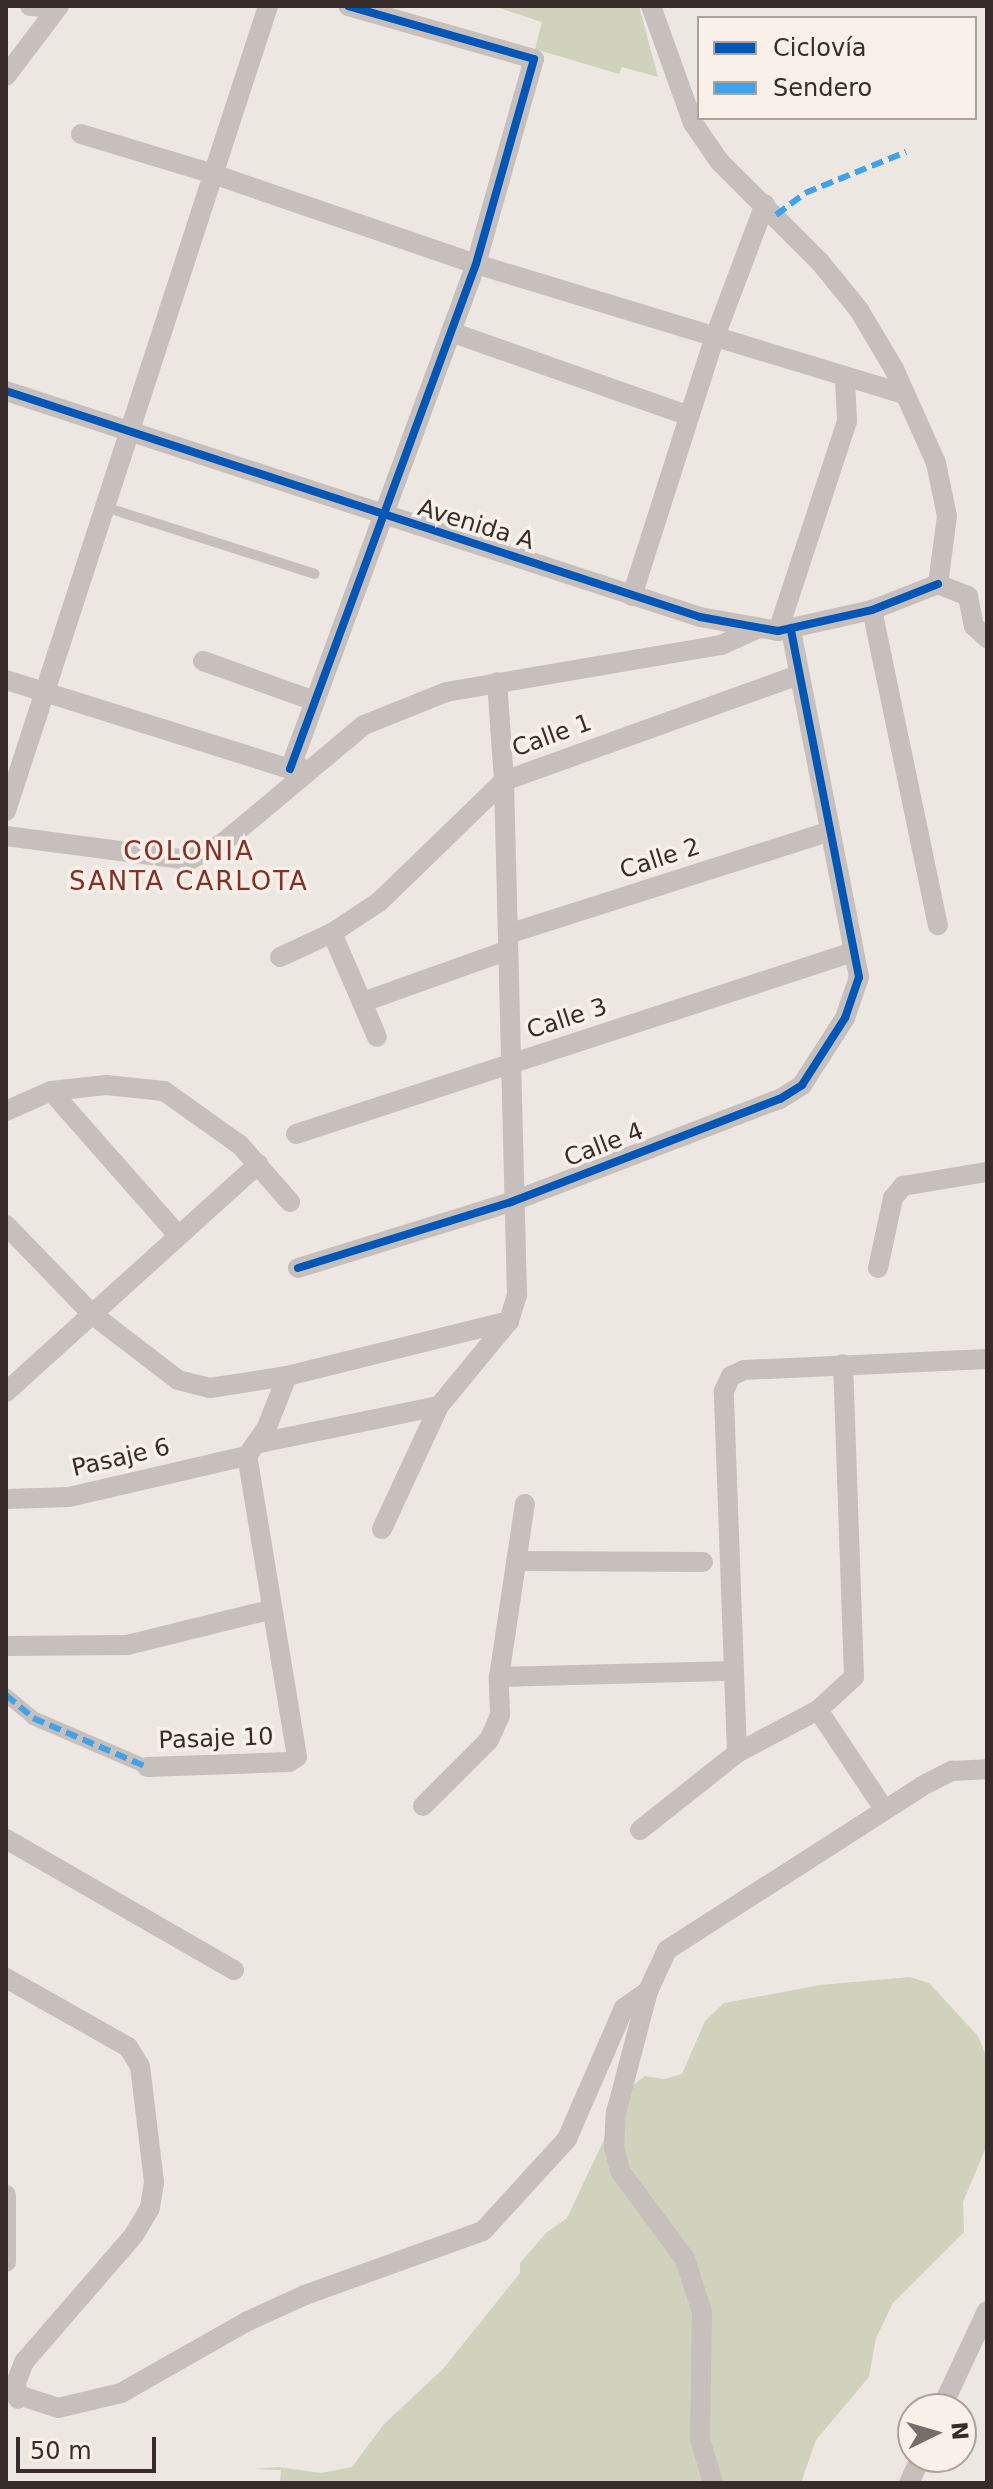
<!DOCTYPE html>
<html>
<head>
<meta charset="utf-8">
<style>
	body { margin:0 }
	#map { position:relative; width:993px; height:2489px; overflow:hidden; background:#ede7e2; font-family:"DejaVu Sans",sans-serif }
	div>[style] { position:absolute }
	.green>* { inset:0; background:#d0d2bc }
	.service>* { height:10px; margin:-5px; padding:0 5px; transform-origin:5px; border-radius:5px; background:#c6bfbb }
	.pedestrian>* { height:14px; margin:-7px; padding:0 7px; transform-origin:7px; border-radius:7px; background:#c6bfbb }
	.minor>* { height:20px; margin:-10px; padding:0 10px; transform-origin:10px; border-radius:10px; background:#c6bfbb }
	.quiet>* { height:6px; margin-top:-3px; transform-origin:0; background:repeating-linear-gradient(90deg,#3fa3eb 0 12px,transparent 0 18px) }
	.cycleway>* { height:8px; margin:-4px; padding:0 4px; transform-origin:4px; border-radius:4px; background:#0057b8 }
	span { translate:-50% -50%; white-space:nowrap; text-align:center; line-height:1.15; -webkit-text-stroke:7px #f9f0e9; paint-order:stroke }
	.street-label { font-size:24px; color:#372c29 }
	.neighbourhood-label { font-size:26px; color:#853023; letter-spacing:2px }
	.frame { position:absolute; inset:0; border:8px solid #372c29; pointer-events:none }
	.legend { position:absolute; left:697px; top:16px; width:280px; height:104px; box-sizing:border-box; background:#f9f0e9; border:2px solid #aba29c; margin:0; padding:10px 14px; list-style:none; font-size:24px; color:#372c29 }
	.legend li { display:flex; align-items:center; gap:16px; height:40px }
	.legend b { width:40px; border:2px solid #aba29c }
	.north { position:absolute; left:897px; top:2393px; width:80px; height:80px; box-sizing:border-box; background:#f9f0e9; border:2px solid #aba29c; border-radius:50%; rotate:85deg; font-size:22px; font-weight:700; line-height:32px; text-align:center; color:#372c29 }
	.north::after { content:''; display:block; margin:auto; width:28px; height:36px; background:#776d6a; clip-path:polygon(50% 0,100% 100%,50% 72%,0 100%) }
	.scale { position:absolute; left:16px; top:2437px; width:140px; height:36px; box-sizing:border-box; border:4px solid #372c29; border-top:0; padding-left:10px; font-size:24px; line-height:28px; white-space:nowrap; color:#372c29; -webkit-text-stroke:6px #f9f0e9; paint-order:stroke }
</style>
</head>
<body>
<div id="map">
	<div class="green">
		<i style="clip-path:polygon(493px 6px,639px 6px,658px 77px,622px 67px,619px 74px,535px 49px,542px 22px)"></i>
		<i style="clip-path:polygon(910px 1977px,929px 1983px,978px 2036px,985px 2053px,987px 2145px,963px 2202px,964px 2232px,893px 2303px,876px 2338px,869px 2377px,816px 2440px,801px 2483px,280px 2483px,281px 2470px,254px 2469px,278px 2467px,321px 2473px,352px 2467px,384px 2424px,443px 2369px,520px 2273px,520px 2263px,546px 2233px,567px 2218px,628px 2089px,645px 2076px,665px 2079px,682px 2074px,705px 2021px,724px 2003px,820px 1985px)"></i>
	</div>
	<div class="service">
		<i style="left:105px;top:507px;width:220px;rotate:17.7deg"></i>
	</div>
	<div class="pedestrian">
		<i style="left:6px;top:1695px;width:35px;rotate:40deg"></i>
		<i style="left:33px;top:1718px;width:124px;rotate:23.3deg"></i>
	</div>
	<div class="minor">
		<i style="left:30px;top:6px;width:27px;rotate:4deg"></i>
		<i style="left:651px;top:6px;width:124px;rotate:70.3deg"></i>
		<i style="left:693px;top:123px;width:46px;rotate:55.6deg"></i>
		<i style="left:719px;top:161px;width:143px;rotate:45deg"></i>
		<i style="left:820px;top:262px;width:62px;rotate:50.9deg"></i>
		<i style="left:859px;top:310px;width:69px;rotate:59.3deg"></i>
		<i style="left:894px;top:369px;width:103px;rotate:65.9deg"></i>
		<i style="left:936px;top:463px;width:54px;rotate:78.3deg"></i>
		<i style="left:947px;top:516px;width:69px;rotate:97.5deg"></i>
		<i style="left:6px;top:76px;width:88px;rotate:-52.9deg"></i>
		<i style="left:81px;top:134px;width:135px;rotate:16.8deg"></i>
		<i style="left:210px;top:173px;width:281px;rotate:18.9deg"></i>
		<i style="left:476px;top:264px;width:446px;rotate:16.9deg"></i>
		<i style="left:451px;top:332px;width:252px;rotate:19.4deg"></i>
		<i style="left:6px;top:391px;width:730px;rotate:18.04deg"></i>
		<i style="left:700px;top:617px;width:79px;rotate:10.2deg"></i>
		<i style="left:778px;top:631px;width:96px;rotate:-12.6deg"></i>
		<i style="left:872px;top:610px;width:71px;rotate:-21.5deg"></i>
		<i style="left:938px;top:584px;width:32px;rotate:22deg"></i>
		<i style="left:968px;top:596px;width:31px;rotate:79deg"></i>
		<i style="left:974px;top:626px;width:18px;rotate:43deg"></i>
		<i style="left:632px;top:596px;width:270px;rotate:-72.3deg"></i>
		<i style="left:714px;top:339px;width:144px;rotate:-69.3deg"></i>
		<i style="left:872px;top:610px;width:322px;rotate:78.2deg"></i>
		<i style="left:778px;top:631px;width:221px;rotate:-71.8deg"></i>
		<i style="left:847px;top:421px;width:41px;rotate:-92.8deg"></i>
		<i style="left:203px;top:661px;width:119px;rotate:19.7deg"></i>
		<i style="left:6px;top:680px;width:298px;rotate:17.4deg"></i>
		<i style="left:290px;top:769px;width:10px;rotate:-11deg"></i>
		<i style="left:290px;top:769px;width:538px;rotate:-69.78deg"></i>
		<i style="left:476px;top:264px;width:213px;rotate:-74.2deg"></i>
		<i style="left:534px;top:59px;width:193px;rotate:-164.1deg"></i>
		<i style="left:6px;top:811px;width:847px;rotate:-71.97deg"></i>
		<i style="left:6px;top:836px;width:185px;rotate:7.5deg"></i>
		<i style="left:189px;top:860px;width:39px;rotate:-27deg"></i>
		<i style="left:224px;top:842px;width:182px;rotate:-39.9deg"></i>
		<i style="left:364px;top:725px;width:88px;rotate:-21.9deg"></i>
		<i style="left:446px;top:692px;width:279px;rotate:-9.7deg"></i>
		<i style="left:721px;top:645px;width:42px;rotate:-24.1deg"></i>
		<i style="left:332px;top:933px;width:113px;rotate:66.6deg"></i>
		<i style="left:508px;top:934px;width:336px;rotate:-17.7deg"></i>
		<i style="left:280px;top:957px;width:57px;rotate:-24.8deg"></i>
		<i style="left:332px;top:933px;width:56px;rotate:-33.4deg"></i>
		<i style="left:379px;top:902px;width:174px;rotate:-44.1deg"></i>
		<i style="left:504px;top:781px;width:313px;rotate:-19.8deg"></i>
		<i style="left:363px;top:1002px;width:154px;rotate:-19.7deg"></i>
		<i style="left:51px;top:1091px;width:191px;rotate:48.6deg"></i>
		<i style="left:6px;top:1111px;width:49px;rotate:-24deg"></i>
		<i style="left:51px;top:1091px;width:55px;rotate:-6.2deg"></i>
		<i style="left:106px;top:1085px;width:58px;rotate:5.9deg"></i>
		<i style="left:164px;top:1091px;width:93px;rotate:35.4deg"></i>
		<i style="left:240px;top:1145px;width:76px;rotate:48.7deg"></i>
		<i style="left:296px;top:1134px;width:586px;rotate:-18.09deg"></i>
		<i style="left:6px;top:1225px;width:124px;rotate:46deg"></i>
		<i style="left:92px;top:1314px;width:108px;rotate:37.5deg"></i>
		<i style="left:178px;top:1380px;width:33px;rotate:14deg"></i>
		<i style="left:210px;top:1388px;width:78px;rotate:-8.9deg"></i>
		<i style="left:298px;top:1268px;width:223px;rotate:-17.2deg"></i>
		<i style="left:511px;top:1202px;width:288px;rotate:-21deg"></i>
		<i style="left:780px;top:1099px;width:26px;rotate:-32deg"></i>
		<i style="left:802px;top:1085px;width:80px;rotate:-57.3deg"></i>
		<i style="left:845px;top:1018px;width:43px;rotate:-71.1deg"></i>
		<i style="left:859px;top:977px;width:355px;rotate:-101.1deg"></i>
		<i style="left:878px;top:1268px;width:72px;rotate:-77.9deg"></i>
		<i style="left:893px;top:1198px;width:16px;rotate:-50deg"></i>
		<i style="left:903px;top:1186px;width:85px;rotate:-9.5deg"></i>
		<i style="left:6px;top:1392px;width:340px;rotate:-42.1deg"></i>
		<i style="left:255px;top:1444px;width:188px;rotate:-11.7deg"></i>
		<i style="left:6px;top:1499px;width:63px;rotate:-1.8deg"></i>
		<i style="left:69px;top:1497px;width:183px;rotate:-13deg"></i>
		<i style="left:382px;top:1529px;width:136px;rotate:-65.1deg"></i>
		<i style="left:439px;top:1406px;width:110px;rotate:-50.5deg"></i>
		<i style="left:509px;top:1321px;width:27px;rotate:-73deg"></i>
		<i style="left:517px;top:1295px;width:514px;rotate:-91.45deg"></i>
		<i style="left:504px;top:781px;width:99px;rotate:-94deg"></i>
		<i style="left:516px;top:1561px;width:187px;rotate:0.3deg"></i>
		<i style="left:6px;top:1646px;width:121px;rotate:-0.5deg"></i>
		<i style="left:127px;top:1645px;width:147px;rotate:-13.8deg"></i>
		<i style="left:499px;top:1677px;width:234px;rotate:-1.5deg"></i>
		<i style="left:818px;top:1710px;width:119px;rotate:56.3deg"></i>
		<i style="left:737px;top:1753px;width:362px;rotate:-92.1deg"></i>
		<i style="left:724px;top:1391px;width:17px;rotate:-65deg"></i>
		<i style="left:731px;top:1376px;width:14px;rotate:-25deg"></i>
		<i style="left:744px;top:1370px;width:243px;rotate:-2.6deg"></i>
		<i style="left:147px;top:1767px;width:142px;rotate:-2deg"></i>
		<i style="left:289px;top:1762px;width:9px;rotate:-32deg"></i>
		<i style="left:297px;top:1757px;width:305px;rotate:-99.4deg"></i>
		<i style="left:247px;top:1456px;width:35px;rotate:-55deg"></i>
		<i style="left:267px;top:1427px;width:55px;rotate:-68.6deg"></i>
		<i style="left:287px;top:1376px;width:229px;rotate:-13.9deg"></i>
		<i style="left:423px;top:1806px;width:93px;rotate:-45deg"></i>
		<i style="left:489px;top:1740px;width:27px;rotate:-66deg"></i>
		<i style="left:500px;top:1715px;width:38px;rotate:-92deg"></i>
		<i style="left:499px;top:1677px;width:175px;rotate:-81.5deg"></i>
		<i style="left:640px;top:1830px;width:124px;rotate:-38.4deg"></i>
		<i style="left:737px;top:1753px;width:92px;rotate:-28deg"></i>
		<i style="left:818px;top:1710px;width:49px;rotate:-42.5deg"></i>
		<i style="left:854px;top:1677px;width:313px;rotate:-92deg"></i>
		<i style="left:6px;top:1839px;width:263px;rotate:29.9deg"></i>
		<i style="left:6px;top:1978px;width:140px;rotate:29.5deg"></i>
		<i style="left:128px;top:2047px;width:22px;rotate:58deg"></i>
		<i style="left:140px;top:2066px;width:117px;rotate:83.1deg"></i>
		<i style="left:154px;top:2182px;width:26px;rotate:99deg"></i>
		<i style="left:150px;top:2208px;width:31px;rotate:121deg"></i>
		<i style="left:134px;top:2235px;width:168px;rotate:130.9deg"></i>
		<i style="left:24px;top:2362px;width:22px;rotate:111deg"></i>
		<i style="left:16px;top:2383px;width:16px;rotate:83deg"></i>
		<i style="left:6px;top:2195px;width:67px;rotate:90deg"></i>
		<i style="left:6px;top:2391px;width:55px;rotate:18.1deg"></i>
		<i style="left:58px;top:2408px;width:65px;rotate:-13.4deg"></i>
		<i style="left:121px;top:2393px;width:146px;rotate:-29.6deg"></i>
		<i style="left:248px;top:2321px;width:63px;rotate:-24.5deg"></i>
		<i style="left:305px;top:2295px;width:189px;rotate:-19.8deg"></i>
		<i style="left:483px;top:2231px;width:125px;rotate:-47.6deg"></i>
		<i style="left:567px;top:2139px;width:143px;rotate:-66.5deg"></i>
		<i style="left:624px;top:2008px;width:29px;rotate:-35deg"></i>
		<i style="left:941px;top:2409px;width:108px;rotate:-64.9deg"></i>
		<i style="left:713px;top:2483px;width:46px;rotate:-106.5deg"></i>
		<i style="left:700px;top:2439px;width:127px;rotate:-89.1deg"></i>
		<i style="left:702px;top:2312px;width:56px;rotate:-107.8deg"></i>
		<i style="left:685px;top:2259px;width:109px;rotate:-126.5deg"></i>
		<i style="left:620px;top:2171px;width:25px;rotate:-104deg"></i>
		<i style="left:614px;top:2147px;width:34px;rotate:-87deg"></i>
		<i style="left:616px;top:2113px;width:126px;rotate:-75.3deg"></i>
		<i style="left:648px;top:1991px;width:45px;rotate:-65.1deg"></i>
		<i style="left:667px;top:1950px;width:303px;rotate:-32.7deg"></i>
		<i style="left:922px;top:1786px;width:34px;rotate:-27deg"></i>
		<i style="left:952px;top:1771px;width:35px;rotate:-3deg"></i>
		<i style="left:909px;top:2483px;width:29px;rotate:-65deg"></i>
	</div>
	<div class="quiet">
		<i style="left:776px;top:215px;width:36px;rotate:-37deg"></i>
		<i style="left:805px;top:193px;width:109px;rotate:-22.1deg"></i>
		<i style="left:6px;top:1695px;width:35px;rotate:40deg"></i>
		<i style="left:33px;top:1718px;width:124px;rotate:23.3deg"></i>
	</div>
	<div class="cycleway">
		<i style="left:6px;top:391px;width:730px;rotate:18.04deg"></i>
		<i style="left:700px;top:617px;width:79px;rotate:10.2deg"></i>
		<i style="left:778px;top:631px;width:96px;rotate:-12.6deg"></i>
		<i style="left:872px;top:610px;width:71px;rotate:-21.5deg"></i>
		<i style="left:290px;top:769px;width:538px;rotate:-69.78deg"></i>
		<i style="left:476px;top:264px;width:213px;rotate:-74.2deg"></i>
		<i style="left:534px;top:59px;width:193px;rotate:-164.1deg"></i>
		<i style="left:298px;top:1268px;width:223px;rotate:-17.2deg"></i>
		<i style="left:511px;top:1202px;width:288px;rotate:-21deg"></i>
		<i style="left:780px;top:1099px;width:26px;rotate:-32deg"></i>
		<i style="left:802px;top:1085px;width:80px;rotate:-57.3deg"></i>
		<i style="left:845px;top:1018px;width:43px;rotate:-71.1deg"></i>
		<i style="left:859px;top:977px;width:355px;rotate:-101.1deg"></i>
	</div>
	<div class="street-label">
		<span style="left:476px;top:525px;rotate:17deg">Avenida A</span>
		<span style="left:552px;top:736px;rotate:-20deg">Calle 1</span>
		<span style="left:660px;top:859px;rotate:-18deg">Calle 2</span>
		<span style="left:567px;top:1019px;rotate:-18deg">Calle 3</span>
		<span style="left:604px;top:1145px;rotate:-21deg">Calle 4</span>
		<span style="left:121px;top:1458px;rotate:-13deg">Pasaje 6</span>
		<span style="left:216px;top:1739px;rotate:-2deg">Pasaje 10</span>
	</div>
	<div class="neighbourhood-label">
		<span style="left:189px;top:867px">COLONIA<br>SANTA CARLOTA</span>
	</div>
	<div class="frame"></div>
	<ul class="legend">
	<li><b style="height:10px;background:#0057b8"></b>Ciclovía</li>
	<li><b style="height:10px;background:#3fa3eb"></b>Sendero</li>
	</ul>
	<div class="north">N</div>
	<div class="scale">50 m</div>
</div>
</body>
</html>
